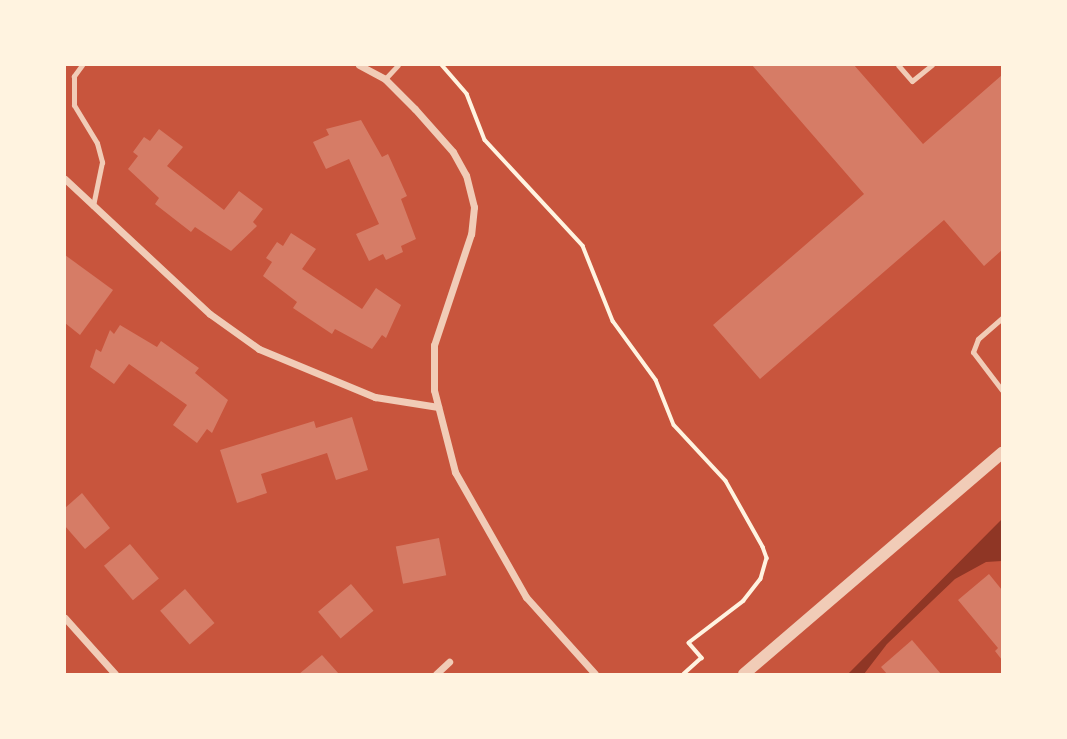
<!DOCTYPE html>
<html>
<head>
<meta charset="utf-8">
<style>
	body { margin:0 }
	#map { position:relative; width:1067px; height:739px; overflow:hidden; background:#c8553d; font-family:"Crimson Pro",serif }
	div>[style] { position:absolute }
	.water>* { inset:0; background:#8f3625 }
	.building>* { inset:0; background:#d67c66; transform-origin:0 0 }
	.path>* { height:3.5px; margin:-1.75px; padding:0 1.75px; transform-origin:1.75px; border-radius:1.75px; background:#fff3e0 }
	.service>* { height:5px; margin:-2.5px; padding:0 2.5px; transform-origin:2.5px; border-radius:2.5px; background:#f1ccb7 }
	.minor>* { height:7px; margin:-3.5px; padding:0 3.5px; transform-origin:3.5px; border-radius:3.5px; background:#f1ccb7 }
	.tertiary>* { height:12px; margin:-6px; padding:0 6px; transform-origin:6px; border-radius:6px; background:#f1ccb7 }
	span { translate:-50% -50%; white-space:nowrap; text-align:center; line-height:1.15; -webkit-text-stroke:6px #fff3e0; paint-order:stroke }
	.frame { position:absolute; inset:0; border:66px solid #fff3e0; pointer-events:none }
</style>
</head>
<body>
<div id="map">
	<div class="water">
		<i style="clip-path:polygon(1002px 519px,1002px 561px,986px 562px,955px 579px,887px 644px,864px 674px,848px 674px)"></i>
	</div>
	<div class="building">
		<i style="clip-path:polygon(752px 65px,854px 65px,923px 144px,1002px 75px,1002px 250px,984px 266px,944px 220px,760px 379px,713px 325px,864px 194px)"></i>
		<i style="clip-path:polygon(361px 120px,382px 157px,388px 154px,407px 196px,401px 199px,416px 239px,401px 246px,403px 252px,386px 260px,383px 254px,369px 261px,356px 234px,379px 224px,349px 159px,326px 169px,313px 142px,329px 135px,326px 129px)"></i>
		<i style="clip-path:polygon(159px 129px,183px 147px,167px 166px,224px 210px,239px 191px,263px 209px,253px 222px,257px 226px,231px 251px,195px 227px,191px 232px,155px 204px,159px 198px,128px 169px,138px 156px,133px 152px,144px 137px,150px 141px)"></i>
		<i style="clip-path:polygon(291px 233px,316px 249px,302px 269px,362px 309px,376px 288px,401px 305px,386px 338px,382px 335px,372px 349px,335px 329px,332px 334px,293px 308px,297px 302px,263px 276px,272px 262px,266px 258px,277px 242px,283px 246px)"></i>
		<i style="clip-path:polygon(65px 255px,113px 290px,80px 335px,65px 323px)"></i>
		<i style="clip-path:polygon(120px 325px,157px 347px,161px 341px,199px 368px,195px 373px,228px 400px,212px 433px,207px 429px,197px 443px,173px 425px,187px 405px,129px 364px,114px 384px,90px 367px,96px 349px,101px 352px,110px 330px,114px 334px)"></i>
		<i style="clip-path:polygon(352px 417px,368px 470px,336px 480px,327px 453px,261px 474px,267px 493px,237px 503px,220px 450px,314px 421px,316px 428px)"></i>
		<i style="clip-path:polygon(82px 493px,110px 528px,85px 549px,65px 526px,65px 508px)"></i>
		<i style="left:439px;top:538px;width:38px;height:44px;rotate:79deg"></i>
		<i style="left:130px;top:544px;width:45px;height:34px;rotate:50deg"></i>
		<i style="clip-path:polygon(989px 574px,1002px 590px,1002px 660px,995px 651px,998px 648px,958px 600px)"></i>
		<i style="left:351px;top:584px;width:35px;height:43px;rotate:50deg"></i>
		<i style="left:185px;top:589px;width:45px;height:33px;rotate:49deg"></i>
		<i style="clip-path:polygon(912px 640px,941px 674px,887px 674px,881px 667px)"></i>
		<i style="clip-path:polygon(322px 655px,339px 674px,299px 674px)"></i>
	</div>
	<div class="path">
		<i style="left:442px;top:65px;width:38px;rotate:49deg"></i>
		<i style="left:467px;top:94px;width:49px;rotate:68.6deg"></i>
		<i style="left:485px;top:140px;width:144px;rotate:47.2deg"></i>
		<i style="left:583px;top:246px;width:81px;rotate:68.2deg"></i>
		<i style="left:613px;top:321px;width:73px;rotate:53.9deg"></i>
		<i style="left:656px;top:380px;width:48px;rotate:68.2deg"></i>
		<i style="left:674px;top:425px;width:76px;rotate:47.1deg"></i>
		<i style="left:726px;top:481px;width:76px;rotate:60.7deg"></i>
		<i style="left:763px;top:547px;width:12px;rotate:70deg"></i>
		<i style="left:767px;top:558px;width:22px;rotate:106deg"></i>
		<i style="left:761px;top:579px;width:28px;rotate:128deg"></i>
		<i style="left:744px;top:601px;width:69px;rotate:142.6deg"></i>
		<i style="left:689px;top:643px;width:20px;rotate:49deg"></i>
		<i style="left:702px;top:658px;width:24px;rotate:138deg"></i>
	</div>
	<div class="service">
		<i style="left:82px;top:65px;width:14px;rotate:126deg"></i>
		<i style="left:74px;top:76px;width:29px;rotate:90deg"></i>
		<i style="left:74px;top:105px;width:44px;rotate:58.8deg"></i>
		<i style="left:97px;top:143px;width:20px;rotate:75deg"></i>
		<i style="left:102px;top:162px;width:45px;rotate:101.6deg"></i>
		<i style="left:898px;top:65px;width:21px;rotate:49deg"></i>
		<i style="left:912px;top:81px;width:26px;rotate:-39deg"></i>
		<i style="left:385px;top:79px;width:19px;rotate:-47deg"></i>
		<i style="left:1002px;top:318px;width:32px;rotate:139deg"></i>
		<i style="left:978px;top:339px;width:14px;rotate:111deg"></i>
		<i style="left:973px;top:352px;width:48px;rotate:52.7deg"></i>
	</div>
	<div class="minor">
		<i style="left:359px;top:65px;width:30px;rotate:28deg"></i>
		<i style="left:385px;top:79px;width:42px;rotate:45deg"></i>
		<i style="left:415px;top:109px;width:57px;rotate:48.5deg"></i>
		<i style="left:453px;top:152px;width:26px;rotate:61deg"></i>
		<i style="left:466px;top:175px;width:33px;rotate:76deg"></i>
		<i style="left:474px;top:207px;width:27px;rotate:96deg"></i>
		<i style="left:471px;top:234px;width:117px;rotate:108.4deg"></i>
		<i style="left:434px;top:345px;width:45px;rotate:90deg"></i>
		<i style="left:434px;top:390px;width:85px;rotate:75.6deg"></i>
		<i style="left:455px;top:472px;width:144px;rotate:60.4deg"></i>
		<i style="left:526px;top:597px;width:103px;rotate:48.1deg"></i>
		<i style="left:65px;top:179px;width:198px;rotate:43deg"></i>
		<i style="left:210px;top:314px;width:60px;rotate:35.5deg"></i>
		<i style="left:259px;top:349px;width:126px;rotate:22.5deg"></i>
		<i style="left:375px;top:397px;width:64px;rotate:9deg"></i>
		<i style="left:65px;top:618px;width:75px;rotate:48.2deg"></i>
		<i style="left:436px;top:674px;width:18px;rotate:-43deg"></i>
	</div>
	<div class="tertiary">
		<i style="left:744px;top:674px;width:340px;rotate:-40.6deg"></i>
	</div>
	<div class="frame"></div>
</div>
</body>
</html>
